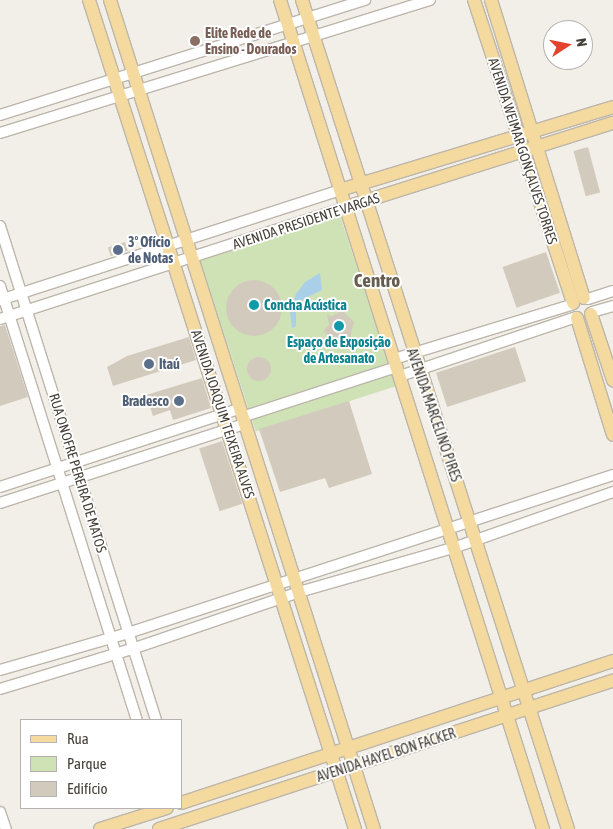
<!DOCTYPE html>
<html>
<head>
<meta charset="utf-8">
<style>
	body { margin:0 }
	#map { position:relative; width:613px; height:829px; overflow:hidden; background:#f2efe8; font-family:"Asap Condensed",sans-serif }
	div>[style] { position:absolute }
	.green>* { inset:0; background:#cfe2b5; transform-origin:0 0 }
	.water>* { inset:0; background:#aad0e9 }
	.building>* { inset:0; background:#d3cabe; transform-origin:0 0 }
	.round { border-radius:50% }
	.roads { filter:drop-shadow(1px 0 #bdb6ab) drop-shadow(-1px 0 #bdb6ab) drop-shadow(0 1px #bdb6ab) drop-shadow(0 -1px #bdb6ab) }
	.minor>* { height:10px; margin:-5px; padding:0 5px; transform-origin:5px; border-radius:5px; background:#fff }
	.major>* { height:12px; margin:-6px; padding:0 6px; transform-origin:6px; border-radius:6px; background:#f4da9f }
	.dots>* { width:14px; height:14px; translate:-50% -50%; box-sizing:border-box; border:2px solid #fff; border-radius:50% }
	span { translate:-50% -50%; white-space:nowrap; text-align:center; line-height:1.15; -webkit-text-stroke:4px #fff; paint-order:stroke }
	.education-label { font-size:14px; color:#785e54; font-weight:700 }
	.left { translate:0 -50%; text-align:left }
	.street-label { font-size:14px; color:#453f37 }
	.service-label { font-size:14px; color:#4e5e75; font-weight:700 }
	.right { translate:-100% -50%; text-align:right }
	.culture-label { font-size:14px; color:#0d838f; font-weight:700 }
	.district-label { font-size:19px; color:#665d50; font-weight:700 }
	.legend { position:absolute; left:20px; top:719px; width:162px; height:90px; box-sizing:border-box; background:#fff; border:1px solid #b5b2af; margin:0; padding:6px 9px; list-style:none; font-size:15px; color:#453f37 }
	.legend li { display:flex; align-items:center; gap:10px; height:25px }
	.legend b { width:25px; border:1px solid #b5b2af }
	.north { position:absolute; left:543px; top:20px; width:50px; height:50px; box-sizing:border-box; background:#fff; border:1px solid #b5b2af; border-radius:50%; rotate:79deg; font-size:14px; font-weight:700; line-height:20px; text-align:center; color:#453f37 }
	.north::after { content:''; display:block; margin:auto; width:18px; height:22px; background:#e4442d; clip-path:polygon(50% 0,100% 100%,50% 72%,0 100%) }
</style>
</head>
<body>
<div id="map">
	<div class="green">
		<i style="left:340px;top:215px;width:180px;height:147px;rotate:72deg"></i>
	</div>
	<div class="water">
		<i style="clip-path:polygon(320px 273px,322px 290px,302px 300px,296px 311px,296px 326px,292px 328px,290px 312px,296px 294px,305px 282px)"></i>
	</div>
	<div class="building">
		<i style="left:588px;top:147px;width:47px;height:15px;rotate:75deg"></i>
		<i style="left:125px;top:242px;width:9px;height:18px;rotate:72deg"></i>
		<i style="left:546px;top:252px;width:43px;height:46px;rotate:71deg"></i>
		<i class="round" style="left:226px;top:280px;width:56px;height:56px"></i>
		<i style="clip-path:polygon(342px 310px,354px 322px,350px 338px,335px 342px,323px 331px,329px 325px,327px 315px,333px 316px)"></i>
		<i style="clip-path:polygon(5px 325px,28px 397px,0 406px,0 326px)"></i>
		<i style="clip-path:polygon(189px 337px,196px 360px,113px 386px,107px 367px,127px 356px)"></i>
		<i style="left:515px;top:347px;width:36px;height:83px;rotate:72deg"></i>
		<i class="round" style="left:247px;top:357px;width:24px;height:24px"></i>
		<i style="clip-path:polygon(202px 378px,211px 408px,173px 420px,170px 410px,153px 416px,146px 395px)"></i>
		<i style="clip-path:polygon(349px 401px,372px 474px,329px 488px,325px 478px,280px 492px,259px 429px)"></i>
		<i style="left:222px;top:441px;width:66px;height:24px;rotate:72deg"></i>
	</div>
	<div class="roads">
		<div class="minor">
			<i style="left:0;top:115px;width:383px;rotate:-17.5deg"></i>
			<i style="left:0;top:133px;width:450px;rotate:-17.2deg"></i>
			<i style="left:0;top:226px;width:518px;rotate:72.47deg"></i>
			<i style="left:0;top:286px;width:455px;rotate:72.5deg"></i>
			<i style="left:588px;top:299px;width:26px;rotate:-18deg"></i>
			<i style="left:0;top:300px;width:357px;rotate:-17.9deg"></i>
			<i style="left:592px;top:312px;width:22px;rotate:-16deg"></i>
			<i style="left:0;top:319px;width:364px;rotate:-17.9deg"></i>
			<i style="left:394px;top:359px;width:185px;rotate:-17deg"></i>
			<i style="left:400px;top:376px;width:186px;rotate:-18.5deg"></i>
			<i style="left:242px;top:417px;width:163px;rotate:-17.9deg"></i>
			<i style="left:0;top:487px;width:251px;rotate:-18.1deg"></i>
			<i style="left:0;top:503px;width:256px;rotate:-17.9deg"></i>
			<i style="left:0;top:670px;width:133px;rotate:-16.1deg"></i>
			<i style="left:128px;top:633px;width:510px;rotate:-18.04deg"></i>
			<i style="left:0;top:689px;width:138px;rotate:-16.9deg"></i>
			<i style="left:132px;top:649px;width:176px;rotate:-18.8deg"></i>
			<i style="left:299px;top:592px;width:163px;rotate:-16deg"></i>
			<i style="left:456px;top:547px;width:166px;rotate:-19.3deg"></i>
			<i style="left:0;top:812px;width:18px;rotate:71deg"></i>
		</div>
		<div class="major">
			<i style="left:89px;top:0;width:871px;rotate:72.21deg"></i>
			<i style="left:110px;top:0;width:870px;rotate:72.34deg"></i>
			<i style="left:280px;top:0;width:870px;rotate:72.4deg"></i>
			<i style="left:302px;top:0;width:871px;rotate:72.21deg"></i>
			<i style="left:474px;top:0;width:319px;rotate:71.9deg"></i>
			<i style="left:491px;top:0;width:312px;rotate:72.7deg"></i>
			<i style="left:340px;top:190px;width:285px;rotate:-16.9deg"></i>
			<i style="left:346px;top:207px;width:280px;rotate:-17.5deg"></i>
			<i style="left:591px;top:314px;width:70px;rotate:71.6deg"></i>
			<i style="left:577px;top:318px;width:122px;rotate:72.9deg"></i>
			<i style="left:181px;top:803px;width:455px;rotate:-18.2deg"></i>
			<i style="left:100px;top:829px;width:70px;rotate:-17.4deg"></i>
			<i style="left:159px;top:829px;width:478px;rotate:-18.1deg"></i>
		</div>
	</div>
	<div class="dots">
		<i style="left:195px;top:41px;background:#8d6e63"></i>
		<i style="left:118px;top:250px;background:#5c6f8a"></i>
		<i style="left:254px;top:305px;background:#0f9aa8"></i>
		<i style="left:339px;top:326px;background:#0f9aa8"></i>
		<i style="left:149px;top:364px;background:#5c6f8a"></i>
		<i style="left:179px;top:401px;background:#5c6f8a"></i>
	</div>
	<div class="education-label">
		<span class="left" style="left:205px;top:41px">Elite Rede de<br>Ensino - Dourados</span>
	</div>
	<div class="street-label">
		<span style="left:523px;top:151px;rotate:72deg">AVENIDA WEIMAR GONÇALVES TORRES</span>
		<span style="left:306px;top:221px;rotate:-18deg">AVENIDA PRESIDENTE VARGAS</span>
		<span style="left:223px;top:414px;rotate:72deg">AVENIDA JOAQUIM TEIXEIRA ALVES</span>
		<span style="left:434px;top:415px;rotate:71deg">AVENIDA MARCELINO PIRES</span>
		<span style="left:78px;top:473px;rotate:73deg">RUA ONOFRE PEREIRA DE MATOS</span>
		<span style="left:386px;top:755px;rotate:-18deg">AVENIDA HAYEL BON FACKER</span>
	</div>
	<div class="service-label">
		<span class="left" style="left:128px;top:250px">3° Ofício<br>de Notas</span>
		<span class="left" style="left:159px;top:364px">Itaú</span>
		<span class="right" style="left:169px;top:401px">Bradesco</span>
	</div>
	<div class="culture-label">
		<span class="left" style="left:264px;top:305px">Concha Acústica</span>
		<span style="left:339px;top:350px">Espaço de Exposição<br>de Artesanato</span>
	</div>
	<div class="district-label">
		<span style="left:377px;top:281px">Centro</span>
	</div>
	<ul class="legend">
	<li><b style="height:6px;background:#f4da9f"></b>Rua</li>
	<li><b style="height:14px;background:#cfe2b5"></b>Parque</li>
	<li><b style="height:14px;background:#d3cabe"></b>Edifício</li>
	</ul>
	<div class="north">N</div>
</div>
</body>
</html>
